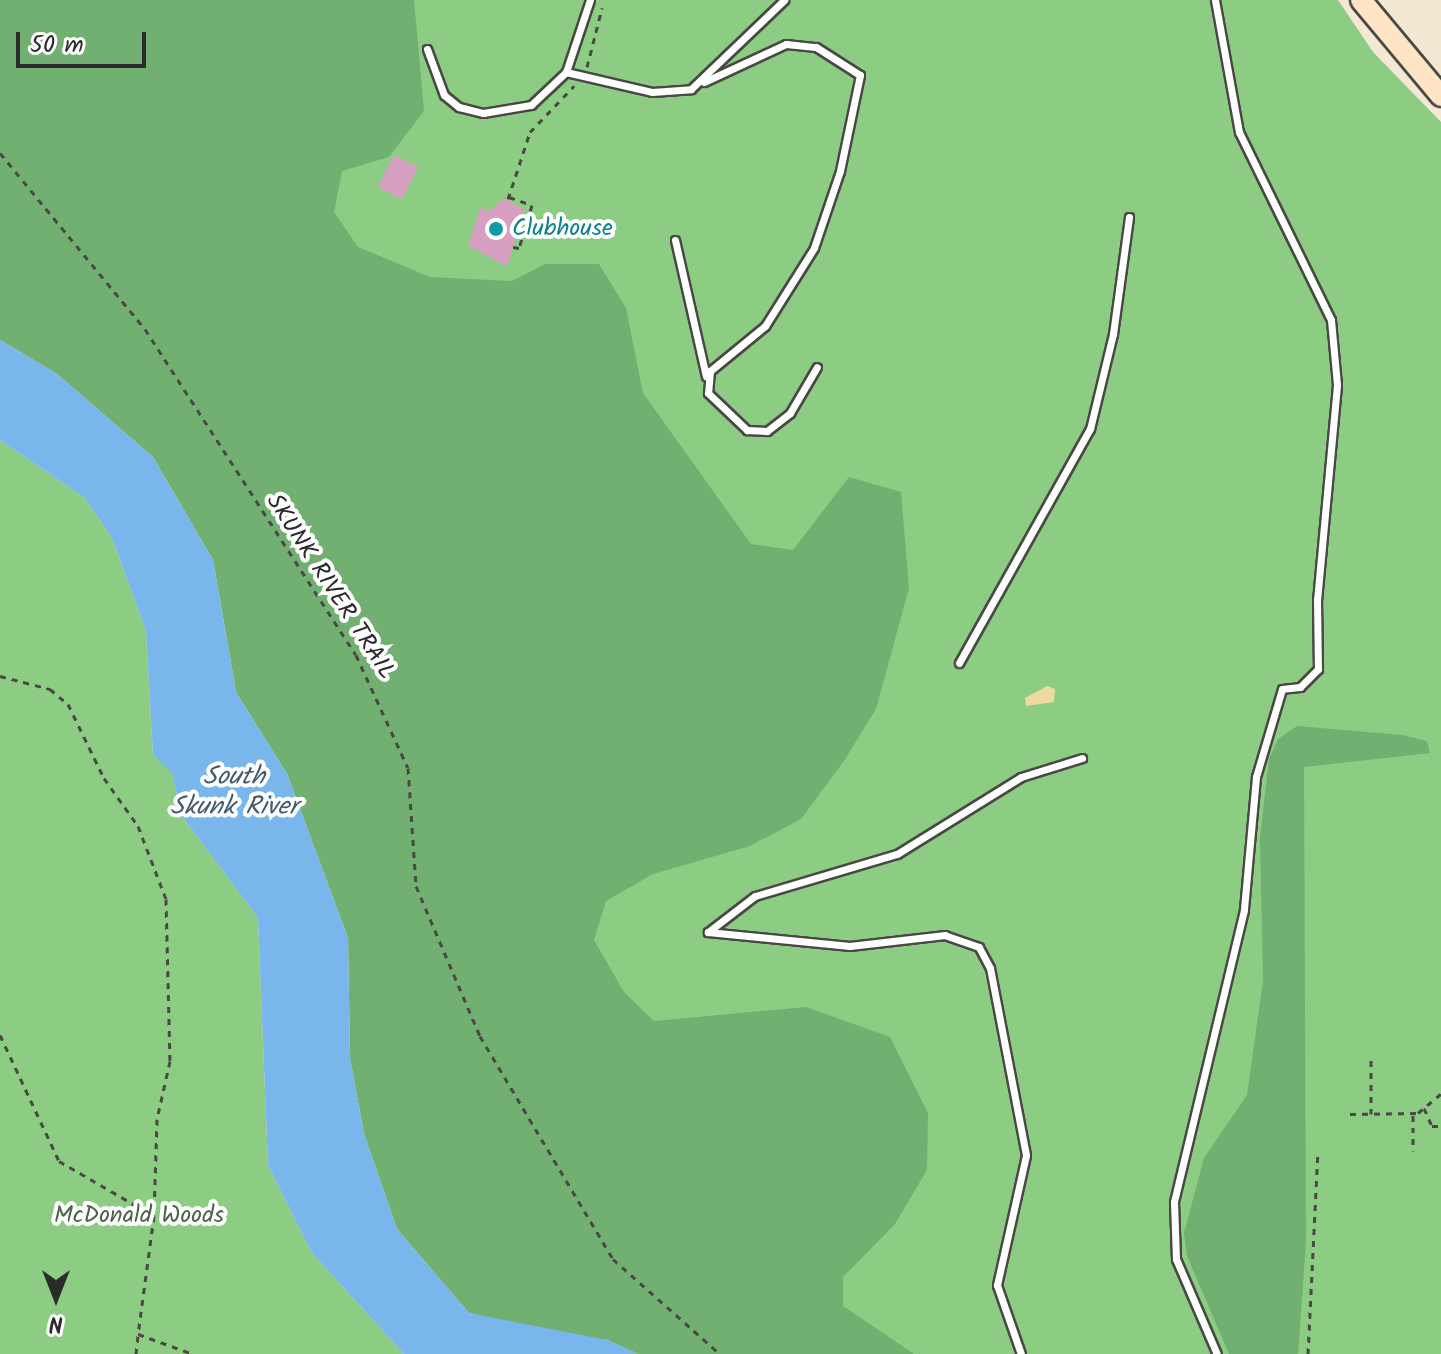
<!DOCTYPE html>
<html>
<head>
<meta charset="utf-8">
<style>
	body { margin:0 }
	#map { position:relative; width:1441px; height:1354px; overflow:hidden; background:#f3e9d2; font-family:Kalam,sans-serif }
	div>[style] { position:absolute }
	.green>* { inset:0; background:#8ccc83 }
	.forest>* { inset:0; background:#71b071 }
	.sand>* { inset:0; background:#eeda9e }
	.water>* { inset:0; background:#78b6eb }
	.building>* { inset:0; background:#d79fc1; transform-origin:0 0 }
	.path>* { height:3px; margin-top:-1.5px; transform-origin:0; background:repeating-linear-gradient(90deg,#494844 0 6px,transparent 0 12px) }
	.roads { filter:drop-shadow(2px 0 #494844) drop-shadow(-2px 0 #494844) drop-shadow(0 2px #494844) drop-shadow(0 -2px #494844) }
	.service>* { height:7px; margin:-3.5px; padding:0 3.5px; transform-origin:3.5px; border-radius:3.5px; background:#fff }
	.secondary>* { height:20px; margin:-10px; padding:0 10px; transform-origin:10px; border-radius:10px; background:#ffe4c6 }
	.dots>* { width:22px; height:22px; translate:-50% -50%; box-sizing:border-box; border:4px solid #fff; border-radius:50% }
	span { translate:-50% -50%; white-space:nowrap; text-align:center; line-height:1.15; -webkit-text-stroke:8px #fff; paint-order:stroke }
	.culture-label { font-size:24px; color:#0d838f }
	.left { translate:0 -50%; text-align:left }
	.street-label { font-size:24px; color:#2b2b2b }
	.park-label { font-size:24px; color:#4d634a }
	.water-label { font-size:26px; color:#465c6e; font-style:italic }
	.north { position:absolute; left:16px; top:1258px; width:80px; height:80px; -webkit-text-stroke:6px #fff; paint-order:stroke; rotate:180deg; font-size:22px; font-weight:700; line-height:32px; text-align:center; color:#2b2b2b }
	.north::after { content:''; display:block; margin:auto; width:28px; height:36px; background:#2b2b2b; clip-path:polygon(50% 0,100% 100%,50% 72%,0 100%) }
	.scale { position:absolute; left:16px; top:32px; width:130px; height:36px; box-sizing:border-box; border:4px solid #2b2b2b; border-top:0; padding-left:10px; font-size:24px; line-height:28px; white-space:nowrap; color:#2b2b2b; -webkit-text-stroke:6px #fff; paint-order:stroke }
</style>
</head>
<body>
<div id="map">
	<div class="green">
		<i style="clip-path:polygon(77px 0,1338px 0,1373px 52px,1441px 122px,1441px 1354px,740px 1354px)"></i>
		<i style="clip-path:polygon(0 440px,85px 498px,112px 538px,146px 631px,153px 755px,172px 772px,181px 815px,258px 918px,268px 1165px,311px 1252px,404px 1354px,0 1354px)"></i>
	</div>
	<div class="forest">
		<i style="clip-path:polygon(0 0,414px 0,424px 111px,389px 157px,342px 171px,334px 212px,358px 247px,430px 277px,512px 281px,545px 264px,599px 264px,626px 308px,643px 393px,751px 544px,793px 550px,849px 477px,901px 492px,909px 588px,876px 709px,844px 761px,801px 819px,750px 846px,653px 874px,606px 901px,594px 940px,624px 992px,654px 1021px,806px 1007px,890px 1037px,928px 1113px,927px 1170px,895px 1224px,843px 1277px,843px 1306px,914px 1354px,638px 1354px,607px 1340px,531px 1329px,469px 1313px,397px 1229px,364px 1134px,350px 1058px,348px 938px,287px 774px,236px 692px,213px 560px,153px 457px,57px 374px,0 340px)"></i>
		<i style="clip-path:polygon(1297px 726px,1402px 735px,1427px 741px,1430px 753px,1304px 767px,1306px 1243px,1298px 1354px,1229px 1354px,1187px 1256px,1184px 1233px,1204px 1158px,1247px 1095px,1263px 981px,1260px 838px,1269px 759px,1278px 739px)"></i>
	</div>
	<div class="sand">
		<i style="clip-path:polygon(1047px 686px,1055px 689px,1054px 702px,1026px 706px,1025px 698px)"></i>
	</div>
	<div class="water">
		<i style="clip-path:polygon(0 340px,57px 374px,153px 457px,213px 560px,236px 692px,287px 774px,348px 938px,350px 1058px,364px 1134px,397px 1229px,469px 1313px,607px 1340px,638px 1354px,404px 1354px,311px 1252px,268px 1165px,258px 918px,181px 815px,172px 773px,153px 755px,146px 631px,112px 538px,85px 498px,0 440px)"></i>
	</div>
	<div class="building">
		<i style="left:394px;top:155px;width:27px;height:36px;rotate:27deg"></i>
		<i style="clip-path:polygon(504px 198px,525px 210px,507px 266px,468px 246px,480px 208px,490px 211px)"></i>
	</div>
	<div class="path">
		<i style="left:587px;top:67px;width:61px;rotate:-75.7deg"></i>
		<i style="left:0;top:153px;width:228px;rotate:50.5deg"></i>
		<i style="left:145px;top:329px;width:388px;rotate:57.1deg"></i>
		<i style="left:356px;top:655px;width:124px;rotate:65.3deg"></i>
		<i style="left:408px;top:768px;width:118px;rotate:86.1deg"></i>
		<i style="left:416px;top:886px;width:163px;rotate:66.9deg"></i>
		<i style="left:480px;top:1036px;width:260px;rotate:59.2deg"></i>
		<i style="left:613px;top:1259px;width:143px;rotate:41.6deg"></i>
		<i style="left:509px;top:197px;width:24px;rotate:19deg"></i>
		<i style="left:532px;top:205px;width:45px;rotate:106.8deg"></i>
		<i style="left:519px;top:248px;width:6px;rotate:-171deg"></i>
		<i style="left:508px;top:199px;width:71px;rotate:-71.8deg"></i>
		<i style="left:530px;top:132px;width:64px;rotate:-46.3deg"></i>
		<i style="left:0;top:676px;width:52px;rotate:14.6deg"></i>
		<i style="left:50px;top:689px;width:23px;rotate:40deg"></i>
		<i style="left:68px;top:704px;width:82px;rotate:64.1deg"></i>
		<i style="left:104px;top:778px;width:59px;rotate:54.7deg"></i>
		<i style="left:138px;top:826px;width:78px;rotate:69deg"></i>
		<i style="left:166px;top:899px;width:162px;rotate:88.6deg"></i>
		<i style="left:170px;top:1061px;width:59px;rotate:102.6deg"></i>
		<i style="left:157px;top:1119px;width:97px;rotate:91.8deg"></i>
		<i style="left:154px;top:1216px;width:119px;rotate:97.7deg"></i>
		<i style="left:138px;top:1334px;width:59px;rotate:20deg"></i>
		<i style="left:0;top:1035px;width:139px;rotate:64.9deg"></i>
		<i style="left:59px;top:1161px;width:110px;rotate:30.1deg"></i>
		<i style="left:1424px;top:1108px;width:20px;rotate:66deg"></i>
		<i style="left:1432px;top:1126px;width:9px"></i>
		<i style="left:1350px;top:1114px;width:68px;rotate:-0.8deg"></i>
		<i style="left:1418px;top:1113px;width:30px;rotate:-40deg"></i>
		<i style="left:1371px;top:1114px;width:58px;rotate:-90deg"></i>
		<i style="left:1413px;top:1115px;width:36px;rotate:90deg"></i>
		<i style="left:136px;top:1354px;width:20px;rotate:-84deg"></i>
		<i style="left:1308px;top:1354px;width:203px;rotate:-87.2deg"></i>
	</div>
	<div class="roads">
		<div class="service">
			<i style="left:1215px;top:0;width:134px;rotate:79.7deg"></i>
			<i style="left:1239px;top:132px;width:209px;rotate:63.9deg"></i>
			<i style="left:1331px;top:320px;width:65px;rotate:84.7deg"></i>
			<i style="left:1337px;top:385px;width:215px;rotate:95.3deg"></i>
			<i style="left:1317px;top:599px;width:70px;rotate:89.2deg"></i>
			<i style="left:1318px;top:669px;width:25px;rotate:135deg"></i>
			<i style="left:1300px;top:687px;width:18px;rotate:174deg"></i>
			<i style="left:1282px;top:689px;width:92px;rotate:106.5deg"></i>
			<i style="left:1256px;top:777px;width:134px;rotate:95.2deg"></i>
			<i style="left:1244px;top:910px;width:300px;rotate:103.5deg"></i>
			<i style="left:1174px;top:1202px;width:57px;rotate:88deg"></i>
			<i style="left:1176px;top:1259px;width:103px;rotate:66.7deg"></i>
			<i style="left:427px;top:49px;width:49px;rotate:69.7deg"></i>
			<i style="left:444px;top:95px;width:19px;rotate:39deg"></i>
			<i style="left:459px;top:107px;width:25px;rotate:14deg"></i>
			<i style="left:483px;top:113px;width:49px;rotate:-9.5deg"></i>
			<i style="left:531px;top:105px;width:48px;rotate:-43.3deg"></i>
			<i style="left:566px;top:72px;width:76px;rotate:-71.6deg"></i>
			<i style="left:566px;top:72px;width:88px;rotate:13.1deg"></i>
			<i style="left:652px;top:92px;width:39px;rotate:-4deg"></i>
			<i style="left:691px;top:89px;width:129px;rotate:-43.7deg"></i>
			<i style="left:704px;top:82px;width:90px;rotate:-24.9deg"></i>
			<i style="left:786px;top:44px;width:30px;rotate:6deg"></i>
			<i style="left:816px;top:47px;width:52px;rotate:32.5deg"></i>
			<i style="left:860px;top:75px;width:98px;rotate:101.8deg"></i>
			<i style="left:840px;top:171px;width:81px;rotate:108.7deg"></i>
			<i style="left:814px;top:248px;width:92px;rotate:122.1deg"></i>
			<i style="left:765px;top:326px;width:71px;rotate:140.7deg"></i>
			<i style="left:710px;top:371px;width:22px;rotate:95deg"></i>
			<i style="left:708px;top:393px;width:54px;rotate:43.5deg"></i>
			<i style="left:747px;top:430px;width:20px;rotate:3deg"></i>
			<i style="left:767px;top:431px;width:29px;rotate:-38deg"></i>
			<i style="left:790px;top:413px;width:53px;rotate:-59.6deg"></i>
			<i style="left:675px;top:240px;width:140px;rotate:77.2deg"></i>
			<i style="left:959px;top:663px;width:268px;rotate:-60.8deg"></i>
			<i style="left:1090px;top:429px;width:98px;rotate:-76.4deg"></i>
			<i style="left:1113px;top:334px;width:118px;rotate:-82.2deg"></i>
			<i style="left:1021px;top:1354px;width:73px;rotate:-109.2deg"></i>
			<i style="left:997px;top:1285px;width:133px;rotate:-77.4deg"></i>
			<i style="left:1026px;top:1155px;width:190px;rotate:-100.9deg"></i>
			<i style="left:990px;top:968px;width:24px;rotate:-118deg"></i>
			<i style="left:979px;top:947px;width:36px;rotate:-161deg"></i>
			<i style="left:945px;top:935px;width:96px;rotate:173.4deg"></i>
			<i style="left:850px;top:946px;width:143px;rotate:-174.4deg"></i>
			<i style="left:708px;top:932px;width:59px;rotate:-37.5deg"></i>
			<i style="left:755px;top:896px;width:148px;rotate:-16.5deg"></i>
			<i style="left:897px;top:854px;width:146px;rotate:-31.8deg"></i>
			<i style="left:1021px;top:777px;width:64px;rotate:-17.3deg"></i>
		</div>
		<div class="secondary">
			<i style="left:1361px;top:0;width:125px;rotate:50.2deg"></i>
		</div>
	</div>
	<div class="dots">
		<i style="left:496px;top:229px;background:#0f9aa8"></i>
	</div>
	<div class="culture-label">
		<span class="left" style="left:512px;top:229px">Clubhouse</span>
	</div>
	<div class="street-label">
		<span style="left:330px;top:587px;rotate:57deg">SKUNK RIVER TRAIL</span>
	</div>
	<div class="park-label">
		<span style="left:139px;top:1216px">McDonald Woods</span>
	</div>
	<div class="water-label">
		<span style="left:234px;top:793px">South<br>Skunk River</span>
	</div>
	<div class="north">N</div>
	<div class="scale">50 m</div>
</div>
</body>
</html>
